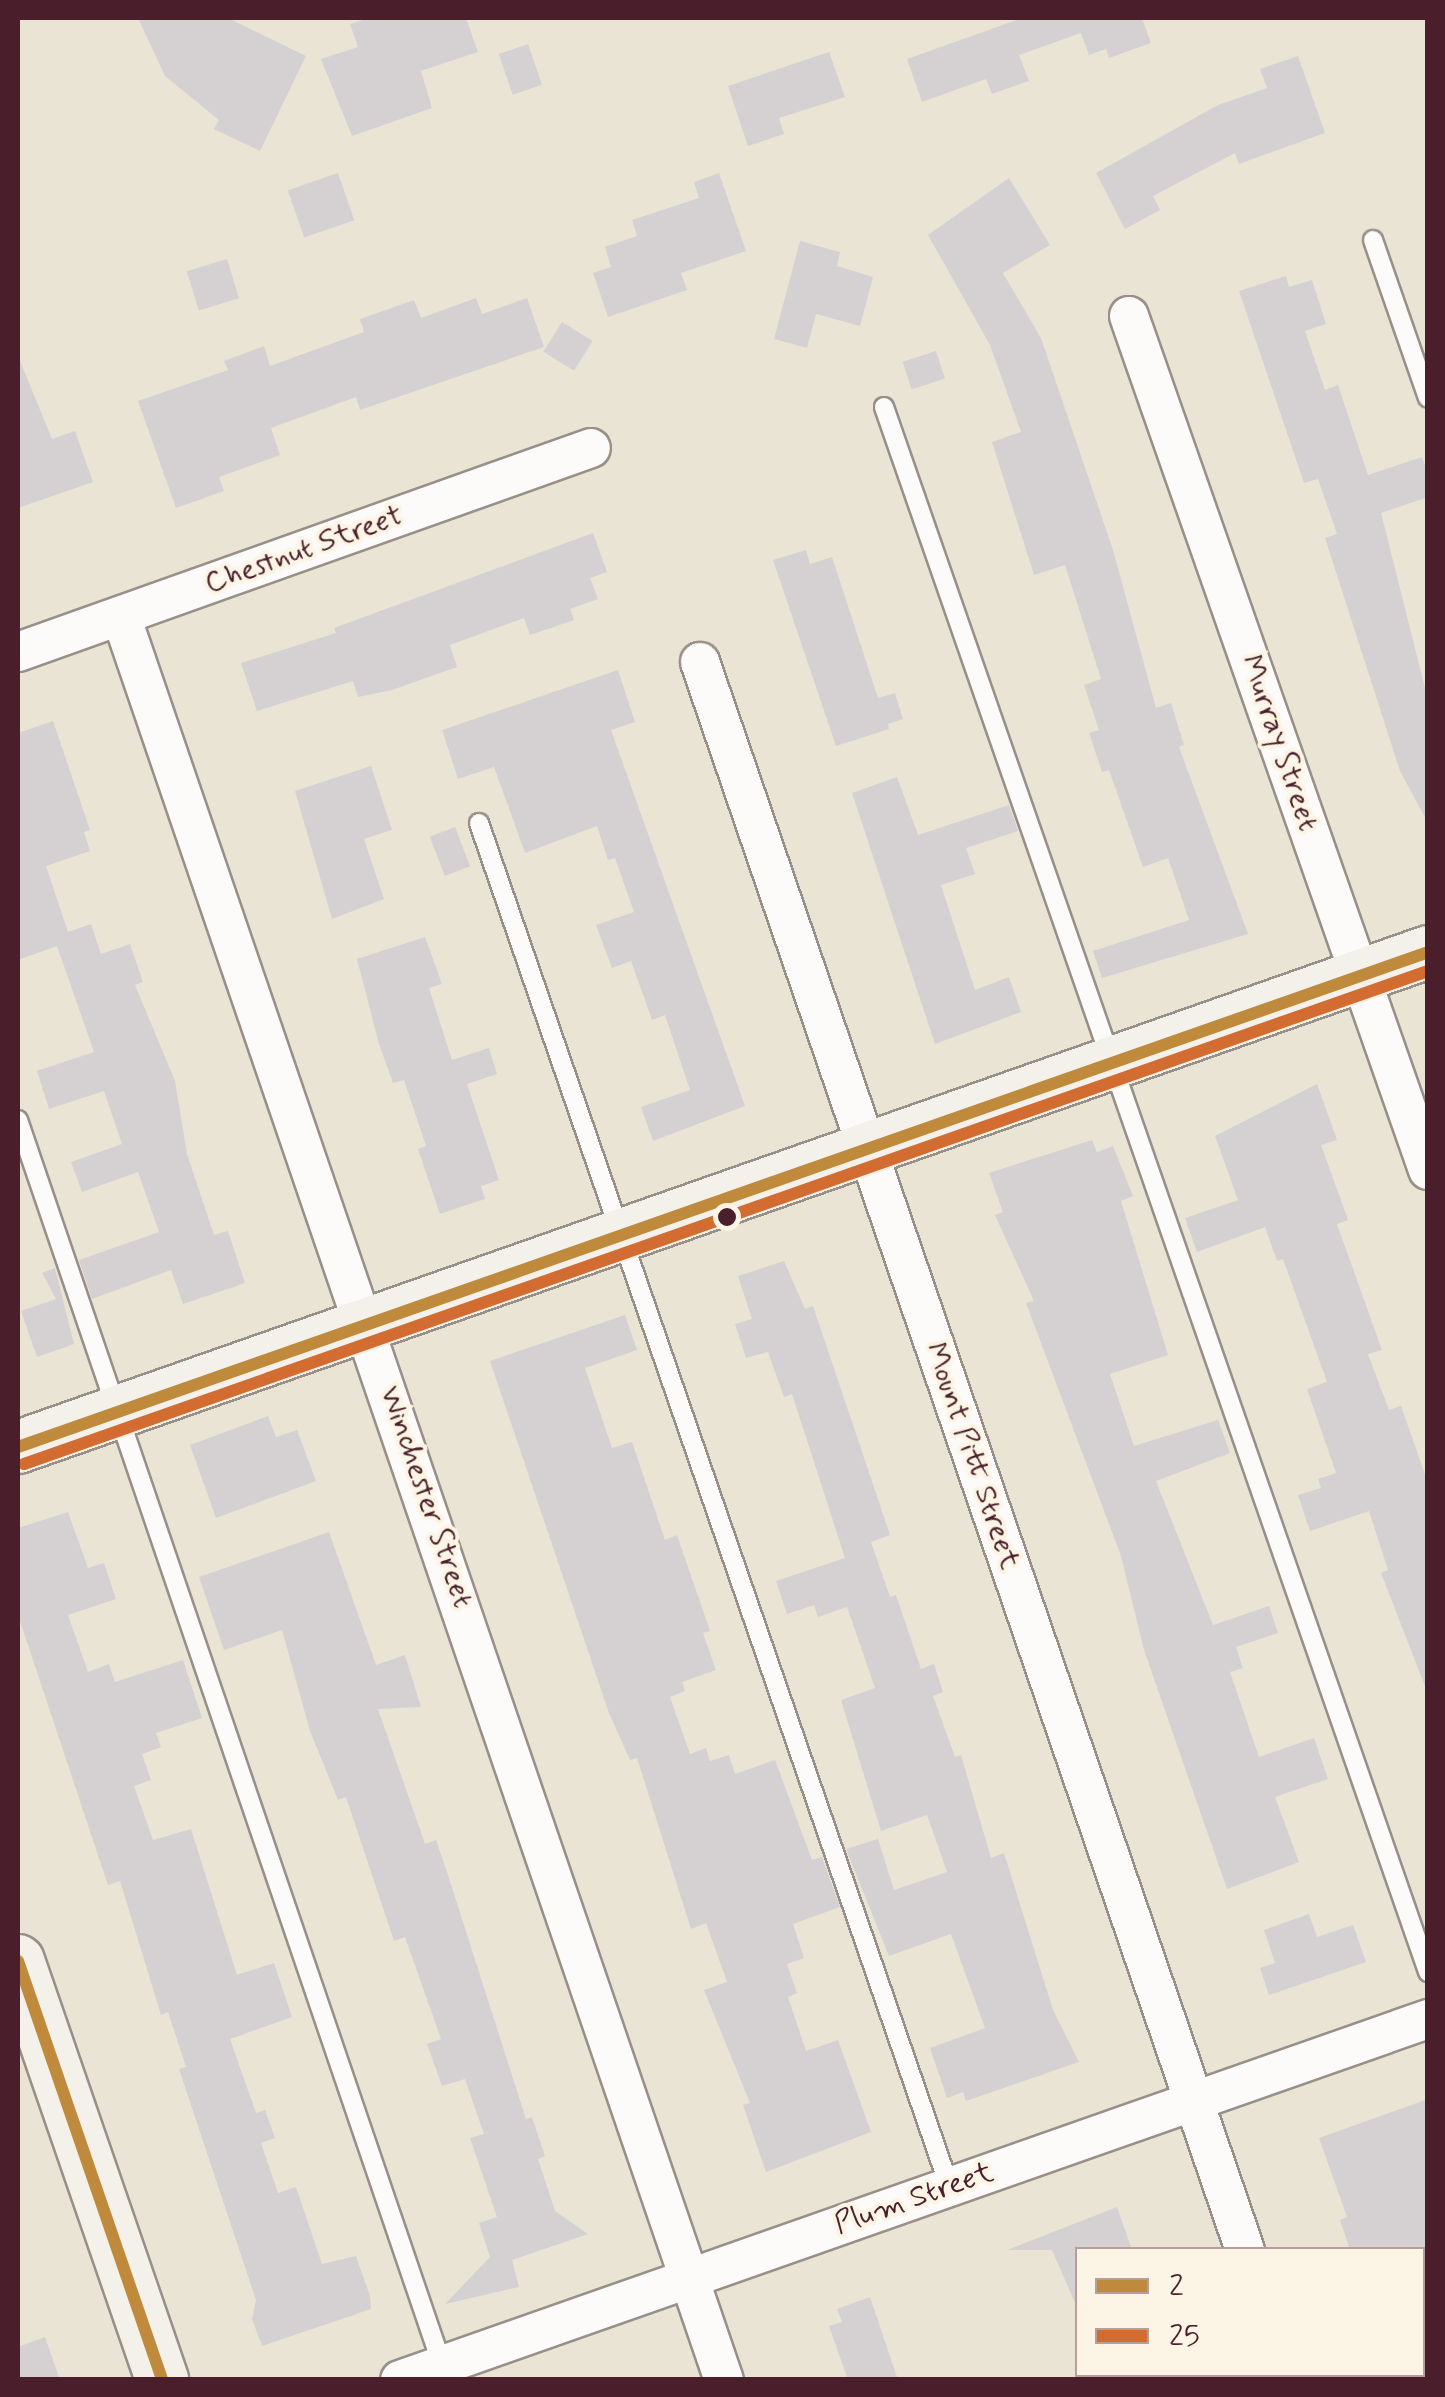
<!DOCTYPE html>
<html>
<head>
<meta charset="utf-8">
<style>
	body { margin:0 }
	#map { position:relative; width:1445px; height:2397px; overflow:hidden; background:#e9e4d4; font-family:Mynerve,sans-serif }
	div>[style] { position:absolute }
	.building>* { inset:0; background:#d5d1d3; transform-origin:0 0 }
	.roads { filter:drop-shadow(2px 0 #998f89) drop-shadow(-2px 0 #998f89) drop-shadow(0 2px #998f89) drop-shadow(0 -2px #998f89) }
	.service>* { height:18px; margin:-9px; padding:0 9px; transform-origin:9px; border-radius:9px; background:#fcfbf9 }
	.minor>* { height:38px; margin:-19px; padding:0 19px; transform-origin:19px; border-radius:19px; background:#fcfbf9 }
	.secondary>* { height:52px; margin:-26px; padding:0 26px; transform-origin:26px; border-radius:26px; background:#f3f1ea }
	.bus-1>* { height:12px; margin:-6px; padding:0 6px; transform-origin:6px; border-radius:6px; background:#c08a3c }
	.bus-2>* { height:12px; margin:-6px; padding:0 6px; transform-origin:6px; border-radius:6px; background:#d36c31 }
	.dots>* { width:28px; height:28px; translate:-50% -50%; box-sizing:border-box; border:5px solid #fcf5e5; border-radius:50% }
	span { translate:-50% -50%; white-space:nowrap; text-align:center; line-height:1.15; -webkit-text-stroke:8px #fcf5e5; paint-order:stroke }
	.street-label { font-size:30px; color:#4a1f2b }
	.frame { position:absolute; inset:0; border:20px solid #4a1f2b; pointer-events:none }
	.legend { position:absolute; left:1075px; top:2247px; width:350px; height:130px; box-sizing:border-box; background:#fcf5e5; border:2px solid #b59f9b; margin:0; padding:12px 18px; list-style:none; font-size:30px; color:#4a1f2b }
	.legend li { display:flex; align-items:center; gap:20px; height:50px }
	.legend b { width:50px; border:2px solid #b59f9b }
</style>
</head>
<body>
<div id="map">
	<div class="building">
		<i style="clip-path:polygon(138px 18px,228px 18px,306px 56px,260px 151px,214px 129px,219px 120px,165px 76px)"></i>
		<i style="clip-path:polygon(369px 18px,466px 18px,478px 52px,421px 71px,432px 108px,352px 136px,321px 59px,358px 47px,350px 24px)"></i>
		<i style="clip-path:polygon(1022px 18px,1142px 18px,1151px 43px,1109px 58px,1106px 49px,1089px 55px,1081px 33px,1019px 55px,1029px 81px,992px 94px,986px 79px,922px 102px,907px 59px)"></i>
		<i style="left:528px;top:44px;width:43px;height:31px;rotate:71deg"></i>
		<i style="clip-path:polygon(829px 52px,845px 97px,779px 118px,784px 134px,748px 146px,728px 86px)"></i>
		<i style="clip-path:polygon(1298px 56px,1325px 133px,1239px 164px,1235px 153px,1153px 196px,1160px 210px,1125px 229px,1096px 173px,1218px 105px,1267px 88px,1260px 69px)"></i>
		<i style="left:338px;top:173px;width:50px;height:53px;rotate:71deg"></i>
		<i style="clip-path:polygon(719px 173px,746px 251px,681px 273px,687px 290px,608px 317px,593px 273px,611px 267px,605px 247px,637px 236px,632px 220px,699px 198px,694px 182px)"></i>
		<i style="clip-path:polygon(1009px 178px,1050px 245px,1003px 273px,1041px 338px,1113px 550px,1156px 708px,1171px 703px,1184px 745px,1179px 747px,1248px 934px,1102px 978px,1093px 951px,1189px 920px,1168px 858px,1143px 867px,1109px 770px,1102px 772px,1089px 733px,1099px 730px,1084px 685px,1101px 679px,1065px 565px,1034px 575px,992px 442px,1021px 432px,990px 345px,928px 235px)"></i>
		<i style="clip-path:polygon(800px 241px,840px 252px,837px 266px,873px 277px,860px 326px,816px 314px,807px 348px,774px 339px)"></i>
		<i style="left:227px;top:259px;width:41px;height:42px;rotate:73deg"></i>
		<i style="clip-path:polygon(1286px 276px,1289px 287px,1312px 280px,1326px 324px,1305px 331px,1325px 390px,1338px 385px,1368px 475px,1422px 457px,1428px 474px,1428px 497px,1381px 513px,1428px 700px,1428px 823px,1400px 771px,1325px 538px,1337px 534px,1318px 479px,1304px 483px,1239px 291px)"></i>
		<i style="clip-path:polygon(476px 298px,482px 314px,527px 298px,544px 347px,360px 410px,356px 397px,271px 428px,280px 455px,219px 477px,224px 491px,176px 508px,138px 401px,228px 370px,224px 361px,264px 346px,270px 366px,364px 332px,360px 319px,414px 300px,421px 318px)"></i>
		<i style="left:562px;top:322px;width:36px;height:35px;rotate:32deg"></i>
		<i style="left:936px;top:351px;width:29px;height:35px;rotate:72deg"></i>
		<i style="clip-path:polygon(18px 356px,52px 439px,75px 431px,93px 482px,18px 508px)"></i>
		<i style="clip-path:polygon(593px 533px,607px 572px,590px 578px,598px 599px,570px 609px,574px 620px,530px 635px,524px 618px,450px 645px,457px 667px,392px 690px,358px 697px,353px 681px,257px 711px,241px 663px,336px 633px,334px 628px)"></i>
		<i style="clip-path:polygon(806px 550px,810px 564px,832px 557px,878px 698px,895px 693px,903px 719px,888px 724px,889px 729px,836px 746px,773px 560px)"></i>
		<i style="clip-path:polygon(618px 670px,635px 722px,611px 730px,745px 1106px,653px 1141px,641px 1107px,690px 1090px,665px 1015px,652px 1020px,631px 961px,612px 968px,596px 925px,634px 912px,615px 858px,608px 860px,597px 826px,525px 853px,494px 767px,458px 779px,442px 730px)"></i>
		<i style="clip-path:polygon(53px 721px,90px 830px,84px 832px,90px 851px,46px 866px,68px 932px,91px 924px,101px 954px,130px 944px,143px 982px,135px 985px,175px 1081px,187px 1154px,214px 1235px,228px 1231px,245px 1283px,183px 1304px,171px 1270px,92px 1299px,79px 1260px,159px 1232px,138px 1172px,82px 1192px,71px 1162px,122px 1144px,104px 1091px,49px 1109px,37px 1071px,94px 1052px,57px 946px,18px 960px,18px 733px)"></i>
		<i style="clip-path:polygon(371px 766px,392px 830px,364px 839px,384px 899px,332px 919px,295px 791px)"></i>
		<i style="clip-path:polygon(897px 777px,918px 835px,1009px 805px,1018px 831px,966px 848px,975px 874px,941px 885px,975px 990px,1009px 977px,1021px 1012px,935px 1044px,852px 793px)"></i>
		<i style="left:455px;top:827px;width:42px;height:27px;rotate:69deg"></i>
		<i style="clip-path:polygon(425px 937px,442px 984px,429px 988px,452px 1060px,489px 1048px,497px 1074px,467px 1084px,499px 1180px,481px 1186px,485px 1199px,440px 1214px,418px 1149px,426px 1146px,404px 1080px,393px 1083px,379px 1044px,357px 959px)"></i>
		<i style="clip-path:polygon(1317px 1084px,1337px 1140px,1321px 1145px,1348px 1220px,1337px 1224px,1382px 1350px,1368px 1354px,1389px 1410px,1401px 1406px,1428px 1483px,1428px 1694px,1381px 1573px,1388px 1570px,1369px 1511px,1310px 1531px,1298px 1495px,1321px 1488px,1318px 1479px,1336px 1473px,1307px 1389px,1327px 1382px,1283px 1259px,1277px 1261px,1265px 1227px,1197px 1252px,1185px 1218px,1238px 1200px,1215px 1136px)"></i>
		<i style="clip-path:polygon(1092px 1140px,1097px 1152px,1113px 1146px,1133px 1196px,1121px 1201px,1168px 1355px,1110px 1374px,1134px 1446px,1218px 1420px,1230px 1453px,1156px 1481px,1213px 1625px,1269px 1606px,1278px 1633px,1236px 1647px,1243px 1668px,1230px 1672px,1259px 1757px,1314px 1738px,1328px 1779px,1275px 1797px,1299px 1862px,1227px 1889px,1144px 1650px,1121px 1556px,1026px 1303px,1034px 1301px,995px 1215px,1003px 1212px,989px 1173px)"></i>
		<i style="clip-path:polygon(784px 1261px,805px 1309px,813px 1306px,890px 1535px,871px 1542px,890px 1597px,896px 1595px,921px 1669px,934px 1664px,943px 1692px,933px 1696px,955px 1757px,961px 1755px,991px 1858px,1004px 1853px,1053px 2010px,1079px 2062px,966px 2101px,963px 2092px,947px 2098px,930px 2048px,985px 2028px,951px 1934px,889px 1956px,846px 1849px,878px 1839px,894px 1890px,947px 1872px,927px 1815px,881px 1831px,841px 1700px,875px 1688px,847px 1607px,818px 1617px,814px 1605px,787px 1614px,776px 1581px,845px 1558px,792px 1394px,784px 1397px,768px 1352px,746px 1358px,735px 1324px,752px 1319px,738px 1276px)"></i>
		<i style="clip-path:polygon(55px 1268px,74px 1344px,37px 1357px,21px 1311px,56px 1299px,42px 1273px)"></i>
		<i style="clip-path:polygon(625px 1315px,637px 1350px,585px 1368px,612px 1448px,632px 1442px,665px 1540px,677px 1535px,710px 1631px,703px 1633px,716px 1670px,682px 1682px,685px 1691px,670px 1697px,690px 1754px,706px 1748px,710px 1761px,729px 1755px,735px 1774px,775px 1760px,812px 1860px,822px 1857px,840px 1907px,793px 1924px,804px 1958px,787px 1964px,797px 1993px,788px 1997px,806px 2051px,838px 2040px,871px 2132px,766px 2172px,743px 2105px,750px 2103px,704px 1990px,727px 1982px,706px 1923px,691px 1929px,637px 1758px,630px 1760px,609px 1713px,490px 1361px)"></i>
		<i style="clip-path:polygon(268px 1416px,276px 1437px,297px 1430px,316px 1481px,216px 1518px,190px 1445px)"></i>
		<i style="clip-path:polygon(68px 1512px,88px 1568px,104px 1563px,116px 1599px,68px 1615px,88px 1672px,109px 1664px,115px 1682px,183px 1660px,202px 1718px,156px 1733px,161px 1747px,142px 1754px,151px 1780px,134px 1786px,153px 1840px,191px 1829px,237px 1975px,274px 1963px,292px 2017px,230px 2039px,256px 2113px,265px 2110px,275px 2138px,261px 2143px,278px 2193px,296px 2187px,322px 2264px,356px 2256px,370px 2296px,371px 2309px,262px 2346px,252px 2319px,256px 2300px,179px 2069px,186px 2067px,168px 2012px,161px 2015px,120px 1881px,108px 1885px,18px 1615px,18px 1528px)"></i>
		<i style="clip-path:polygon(329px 1532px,376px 1665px,405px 1655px,421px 1707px,378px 1709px,425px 1844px,436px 1840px,447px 1872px,526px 2119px,532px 2117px,545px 2156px,538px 2159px,555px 2211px,588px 2234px,512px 2260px,519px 2287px,445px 2304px,490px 2257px,479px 2223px,497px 2217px,470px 2138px,484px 2134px,465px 2079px,442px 2086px,427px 2044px,441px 2039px,405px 1937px,394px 1941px,346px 1797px,338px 1800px,310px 1731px,282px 1630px,224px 1650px,199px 1577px)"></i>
		<i style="clip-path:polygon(1309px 1914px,1317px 1937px,1353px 1925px,1366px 1962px,1269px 1995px,1260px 1968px,1275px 1963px,1264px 1930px)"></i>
		<i style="clip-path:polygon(1428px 2099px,1428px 2250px,1350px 2250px,1340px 2220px,1347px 2217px,1319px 2138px)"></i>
		<i style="clip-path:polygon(1117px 2207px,1132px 2250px,1078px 2250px,1078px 2310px,1052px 2250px,1007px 2250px)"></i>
		<i style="clip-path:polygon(870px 2297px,898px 2380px,848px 2380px,829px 2326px,842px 2322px,837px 2309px)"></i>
		<i style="clip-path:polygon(45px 2337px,60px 2380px,18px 2380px,18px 2347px)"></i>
	</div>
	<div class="roads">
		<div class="service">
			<i style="left:1373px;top:240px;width:167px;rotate:70.8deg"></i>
			<i style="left:884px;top:407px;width:1657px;rotate:70.83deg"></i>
			<i style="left:479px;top:823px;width:1442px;rotate:70.97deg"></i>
			<i style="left:18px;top:1120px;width:1315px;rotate:71.19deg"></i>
		</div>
		<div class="minor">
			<i style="left:1129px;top:316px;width:905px;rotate:70.7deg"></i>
			<i style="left:121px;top:616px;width:1864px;rotate:71.13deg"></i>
			<i style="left:18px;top:652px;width:608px;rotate:-19.6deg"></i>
			<i style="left:700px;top:662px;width:1679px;rotate:71.06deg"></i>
			<i style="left:1288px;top:2374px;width:6px;rotate:72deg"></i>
			<i style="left:400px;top:2380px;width:1090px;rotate:-19.35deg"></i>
		</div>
		<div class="secondary">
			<i style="left:18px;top:1447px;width:1494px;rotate:-19.34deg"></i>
			<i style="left:18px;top:1961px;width:443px;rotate:71deg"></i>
		</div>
	</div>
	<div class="bus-1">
		<i style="left:18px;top:1447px;width:1494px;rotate:-19.34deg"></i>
		<i style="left:18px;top:1961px;width:443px;rotate:71deg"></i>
	</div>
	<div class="bus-2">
		<i style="left:24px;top:1464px;width:1488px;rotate:-19.35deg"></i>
	</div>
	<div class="dots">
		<i style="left:727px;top:1217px;background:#4a1f2b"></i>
	</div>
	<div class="street-label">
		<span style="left:304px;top:550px;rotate:-20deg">Chestnut Street</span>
		<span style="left:1279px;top:743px;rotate:71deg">Murray Street</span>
		<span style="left:972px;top:1456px;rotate:71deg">Mount Pitt Street</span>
		<span style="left:426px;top:1497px;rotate:71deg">Winchester Street</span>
		<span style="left:914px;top:2199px;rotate:-19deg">Plum Street</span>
	</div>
	<div class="frame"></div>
	<ul class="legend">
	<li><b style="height:12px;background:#c08a3c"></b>2</li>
	<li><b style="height:12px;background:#d36c31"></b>25</li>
	</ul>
</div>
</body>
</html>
